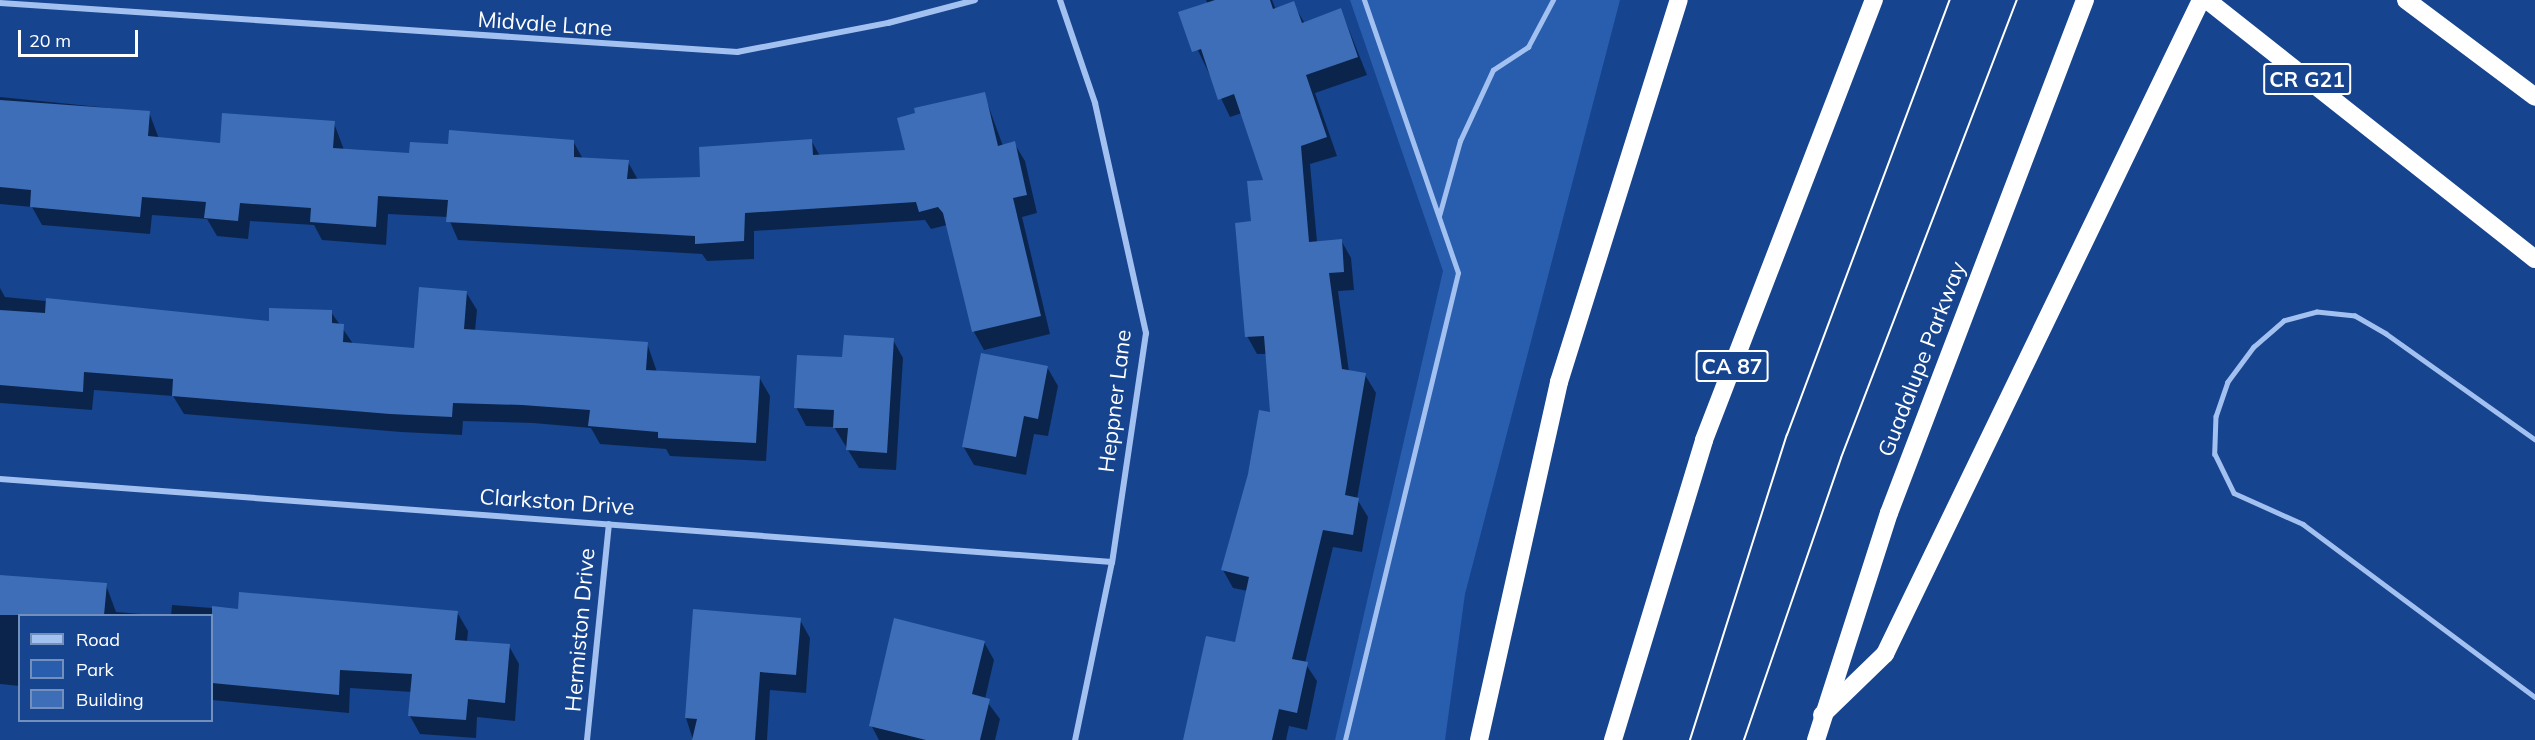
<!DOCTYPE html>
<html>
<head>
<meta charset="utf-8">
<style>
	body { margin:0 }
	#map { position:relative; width:2535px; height:740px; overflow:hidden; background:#16448f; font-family:Mulish,sans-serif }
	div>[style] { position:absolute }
	.green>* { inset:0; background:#295dae }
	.shadow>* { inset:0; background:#0007 }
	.building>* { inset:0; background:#3e6eb8 }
	.lane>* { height:4.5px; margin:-2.25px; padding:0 2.25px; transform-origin:2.25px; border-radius:2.25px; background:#a3c1f0 }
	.street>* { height:6px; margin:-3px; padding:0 3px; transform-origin:3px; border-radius:3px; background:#a3c1f0 }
	.highway>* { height:18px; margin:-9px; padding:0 9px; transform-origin:9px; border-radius:9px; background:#fff }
	.tram>* { height:1.5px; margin:-0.75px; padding:0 0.75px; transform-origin:0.75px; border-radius:0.75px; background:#fff }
	span { translate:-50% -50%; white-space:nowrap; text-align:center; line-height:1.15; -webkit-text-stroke:4.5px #16448f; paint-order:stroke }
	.shield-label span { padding:2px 4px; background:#16448f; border:2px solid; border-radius:4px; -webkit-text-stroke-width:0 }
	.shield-label { font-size:21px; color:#fff; font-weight:700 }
	.street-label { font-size:22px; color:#fff }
	.legend { position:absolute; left:18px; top:614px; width:195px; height:108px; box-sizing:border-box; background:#16448f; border:2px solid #738fbc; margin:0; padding:8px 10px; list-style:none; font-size:18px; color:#fff }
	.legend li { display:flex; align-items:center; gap:12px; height:30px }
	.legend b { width:30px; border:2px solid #738fbc }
	.scale { position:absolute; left:18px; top:30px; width:120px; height:27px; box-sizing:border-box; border:3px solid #fff; border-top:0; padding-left:8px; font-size:18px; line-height:21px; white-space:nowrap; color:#fff; -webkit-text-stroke:4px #16448f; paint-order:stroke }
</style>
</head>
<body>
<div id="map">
	<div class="green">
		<i style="clip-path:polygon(1350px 0,1620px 0,1465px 594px,1445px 740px,1335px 740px,1443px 271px)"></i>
	</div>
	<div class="shadow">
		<i style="clip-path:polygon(1206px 0,1272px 0,1276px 10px,1293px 3px,1305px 24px,1341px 10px,1367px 75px,1315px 93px,1337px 156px,1310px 164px,1317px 242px,1341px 240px,1351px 258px,1354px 290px,1338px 291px,1349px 372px,1365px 375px,1376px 393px,1357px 499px,1368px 517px,1362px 552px,1333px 547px,1305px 663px,1317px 681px,1307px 730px,1289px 726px,1286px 740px,1184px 740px,1236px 644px,1248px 591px,1233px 588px,1223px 570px,1272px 414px,1267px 354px,1257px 354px,1247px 336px,1252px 222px,1265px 181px,1242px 113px,1230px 117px,1180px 13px,1208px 4px)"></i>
		<i style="clip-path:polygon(984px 94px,1003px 146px,1014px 143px,1025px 161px,1037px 213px,1022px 217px,1050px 334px,984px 350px,974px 332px,947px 225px,931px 229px,925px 220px,754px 231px,754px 259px,707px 261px,702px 254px,458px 240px,448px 217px,388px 214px,386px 245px,322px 240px,314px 225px,250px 221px,248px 239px,217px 236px,207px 219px,152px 215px,150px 234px,42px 225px,32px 207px,0 204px,0 97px,149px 112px,159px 139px,221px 144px,334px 123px,344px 150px,410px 155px,450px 146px,451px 131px,573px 141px,583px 159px,628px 162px,638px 180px,702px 178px,811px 140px,820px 156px,906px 151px)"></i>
		<i style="clip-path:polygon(0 288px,5px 297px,270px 323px,331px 312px,354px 345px,416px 350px,466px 292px,477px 310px,475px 331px,647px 343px,657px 372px,759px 377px,770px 396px,766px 461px,670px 456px,666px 449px,600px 444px,591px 428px,533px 423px,463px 421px,462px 435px,401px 432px,184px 414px,173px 396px,94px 390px,92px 410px,0 403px)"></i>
		<i style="clip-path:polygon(893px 340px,903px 358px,896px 470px,859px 468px,834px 427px,806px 426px,796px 407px,844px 359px)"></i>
		<i style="clip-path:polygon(1047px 367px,1058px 386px,1048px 436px,1034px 434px,1026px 475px,974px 465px,963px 446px)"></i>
		<i style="clip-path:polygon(0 576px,106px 585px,116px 612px,166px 616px,20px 616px,20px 686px,0 684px)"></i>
		<i style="clip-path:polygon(240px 594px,457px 612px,468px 631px,467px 642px,509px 646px,519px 664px,515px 721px,477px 717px,476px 738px,420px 734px,410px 716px,412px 692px,350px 688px,349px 713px,212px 700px,212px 616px,171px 616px,172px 605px,239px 610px)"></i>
		<i style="clip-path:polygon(800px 620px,810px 638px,806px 693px,770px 690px,767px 740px,693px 740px,686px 718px)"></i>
		<i style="clip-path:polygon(984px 642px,994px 660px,985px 699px,1000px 719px,995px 740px,879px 740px,871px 725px)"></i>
	</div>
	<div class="building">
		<i style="clip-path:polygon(1215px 0,1270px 0,1273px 9px,1294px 1px,1302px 23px,1341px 8px,1358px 57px,1306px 75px,1327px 137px,1301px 146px,1309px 242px,1342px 239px,1344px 272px,1329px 273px,1342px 369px,1366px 373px,1345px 495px,1359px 498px,1353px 535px,1323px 530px,1292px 659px,1308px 662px,1297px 713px,1279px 709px,1272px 740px,1183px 740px,1206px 636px,1235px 642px,1249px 577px,1221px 570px,1248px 474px,1259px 410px,1270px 412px,1264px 336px,1245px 337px,1235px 223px,1251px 221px,1247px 181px,1263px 180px,1234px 94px,1218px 100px,1201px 49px,1192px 52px,1178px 12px)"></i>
		<i style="clip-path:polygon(985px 92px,998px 146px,1015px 141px,1027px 195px,1013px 198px,1041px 316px,972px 332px,943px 213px,938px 207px,919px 212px,916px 202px,745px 213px,744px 241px,695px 244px,695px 236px,446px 222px,448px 200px,378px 196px,376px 227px,310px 222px,311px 208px,240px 203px,238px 221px,204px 218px,206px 202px,142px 197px,140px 217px,30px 207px,31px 190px,0 187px,0 100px,150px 111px,148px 136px,220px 143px,222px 113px,335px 121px,333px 148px,409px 153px,410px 142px,448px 144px,449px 130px,574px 140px,574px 157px,629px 160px,627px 179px,700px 177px,699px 147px,812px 139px,813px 155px,905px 150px,897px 118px,915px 113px,914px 108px)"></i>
		<i style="clip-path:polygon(419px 287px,467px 291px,464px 329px,648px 342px,646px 370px,760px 376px,756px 443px,658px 438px,658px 432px,588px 426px,590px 410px,522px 405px,453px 403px,452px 417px,390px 414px,172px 396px,173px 379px,84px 372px,83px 392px,0 385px,0 310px,45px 313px,46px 298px,269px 321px,269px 308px,332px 310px,332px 323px,344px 324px,343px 342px,414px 348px)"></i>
		<i style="clip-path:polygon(844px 335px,894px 338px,887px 453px,846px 450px,848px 428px,833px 428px,834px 410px,794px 408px,797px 355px,842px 357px)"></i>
		<i style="clip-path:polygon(981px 353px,1048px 366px,1038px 419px,1024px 416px,1016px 457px,962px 447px)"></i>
		<i style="clip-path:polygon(0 575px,107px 583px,104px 615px,0 615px)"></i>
		<i style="clip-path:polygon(239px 592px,458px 611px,455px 640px,510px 644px,505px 703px,468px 699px,466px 720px,408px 716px,412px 674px,340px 670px,339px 695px,212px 683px,212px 606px,238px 609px)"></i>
		<i style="clip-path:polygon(693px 609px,801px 618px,796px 675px,760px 672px,755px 740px,692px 740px,697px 719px,685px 718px)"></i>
		<i style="clip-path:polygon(894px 618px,985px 641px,972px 694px,990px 699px,980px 740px,926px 740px,869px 726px)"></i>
	</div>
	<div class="lane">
		<i style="left:1439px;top:216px;width:78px;rotate:-74.4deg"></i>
		<i style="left:1460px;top:141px;width:78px;rotate:-65.1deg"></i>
		<i style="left:1493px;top:70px;width:42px;rotate:-33.3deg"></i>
		<i style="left:1528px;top:47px;width:53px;rotate:-62deg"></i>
		<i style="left:2535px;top:440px;width:183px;rotate:-144.6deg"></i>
		<i style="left:2386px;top:334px;width:36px;rotate:-150deg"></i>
		<i style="left:2355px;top:316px;width:38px;rotate:-174deg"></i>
		<i style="left:2317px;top:312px;width:34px;rotate:165deg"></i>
		<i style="left:2284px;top:321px;width:40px;rotate:139deg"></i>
		<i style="left:2254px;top:347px;width:44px;rotate:126.6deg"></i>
		<i style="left:2228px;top:382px;width:36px;rotate:109deg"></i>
		<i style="left:2216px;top:416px;width:38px;rotate:92deg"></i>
		<i style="left:2215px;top:454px;width:43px;rotate:64deg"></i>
		<i style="left:2234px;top:493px;width:76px;rotate:24.2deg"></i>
		<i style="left:2303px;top:524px;width:289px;rotate:36.7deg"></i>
		<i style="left:1345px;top:740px;width:480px;rotate:-76.4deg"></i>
		<i style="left:1458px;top:273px;width:289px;rotate:-109deg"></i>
	</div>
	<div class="street">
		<i style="left:1060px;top:0;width:109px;rotate:71.2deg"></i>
		<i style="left:1095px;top:103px;width:236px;rotate:77.5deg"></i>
		<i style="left:1146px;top:333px;width:232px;rotate:98.4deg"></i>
		<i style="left:1112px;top:562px;width:182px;rotate:101.7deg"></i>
		<i style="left:0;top:3px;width:739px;rotate:3.8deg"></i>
		<i style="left:737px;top:52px;width:154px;rotate:-10.9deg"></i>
		<i style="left:888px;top:23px;width:90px;rotate:-14.8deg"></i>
		<i style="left:0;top:479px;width:1115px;rotate:4.27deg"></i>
		<i style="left:587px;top:740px;width:217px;rotate:-84.2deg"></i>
	</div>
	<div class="highway">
		<i style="left:2207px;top:0;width:418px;rotate:38.3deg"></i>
		<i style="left:2406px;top:0;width:161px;rotate:36.9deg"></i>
		<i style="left:1822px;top:715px;width:88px;rotate:-44.1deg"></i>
		<i style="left:1885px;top:654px;width:726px;rotate:-64.21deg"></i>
		<i style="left:1479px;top:740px;width:367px;rotate:-77.4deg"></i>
		<i style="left:1559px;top:382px;width:400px;rotate:-72.6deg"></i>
		<i style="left:1613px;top:740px;width:313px;rotate:-73.1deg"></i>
		<i style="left:1704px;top:440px;width:472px;rotate:-68.9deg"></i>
		<i style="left:1816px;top:740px;width:238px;rotate:-72.2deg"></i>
		<i style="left:1889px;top:513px;width:549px;rotate:-69.09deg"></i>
	</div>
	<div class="tram">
		<i style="left:1690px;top:740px;width:320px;rotate:-72.4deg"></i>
		<i style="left:1787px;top:435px;width:465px;rotate:-69.5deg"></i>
		<i style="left:1744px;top:740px;width:298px;rotate:-71deg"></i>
		<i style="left:1841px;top:458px;width:491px;rotate:-69deg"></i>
	</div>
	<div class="shield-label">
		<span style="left:2307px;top:79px">CR G21</span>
		<span style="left:1732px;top:366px">CA 87</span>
	</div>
	<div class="street-label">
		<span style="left:545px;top:24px;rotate:4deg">Midvale Lane</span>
		<span style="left:1922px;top:359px;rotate:-69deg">Guadalupe Parkway</span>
		<span style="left:1115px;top:401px;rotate:-83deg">Heppner Lane</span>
		<span style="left:557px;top:502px;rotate:4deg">Clarkston Drive</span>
		<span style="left:580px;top:630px;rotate:-85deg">Hermiston Drive</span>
	</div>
	<ul class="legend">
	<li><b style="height:8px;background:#a3c1f0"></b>Road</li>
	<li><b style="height:16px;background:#295dae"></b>Park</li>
	<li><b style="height:16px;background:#3e6eb8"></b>Building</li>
	</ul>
	<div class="scale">20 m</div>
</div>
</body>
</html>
